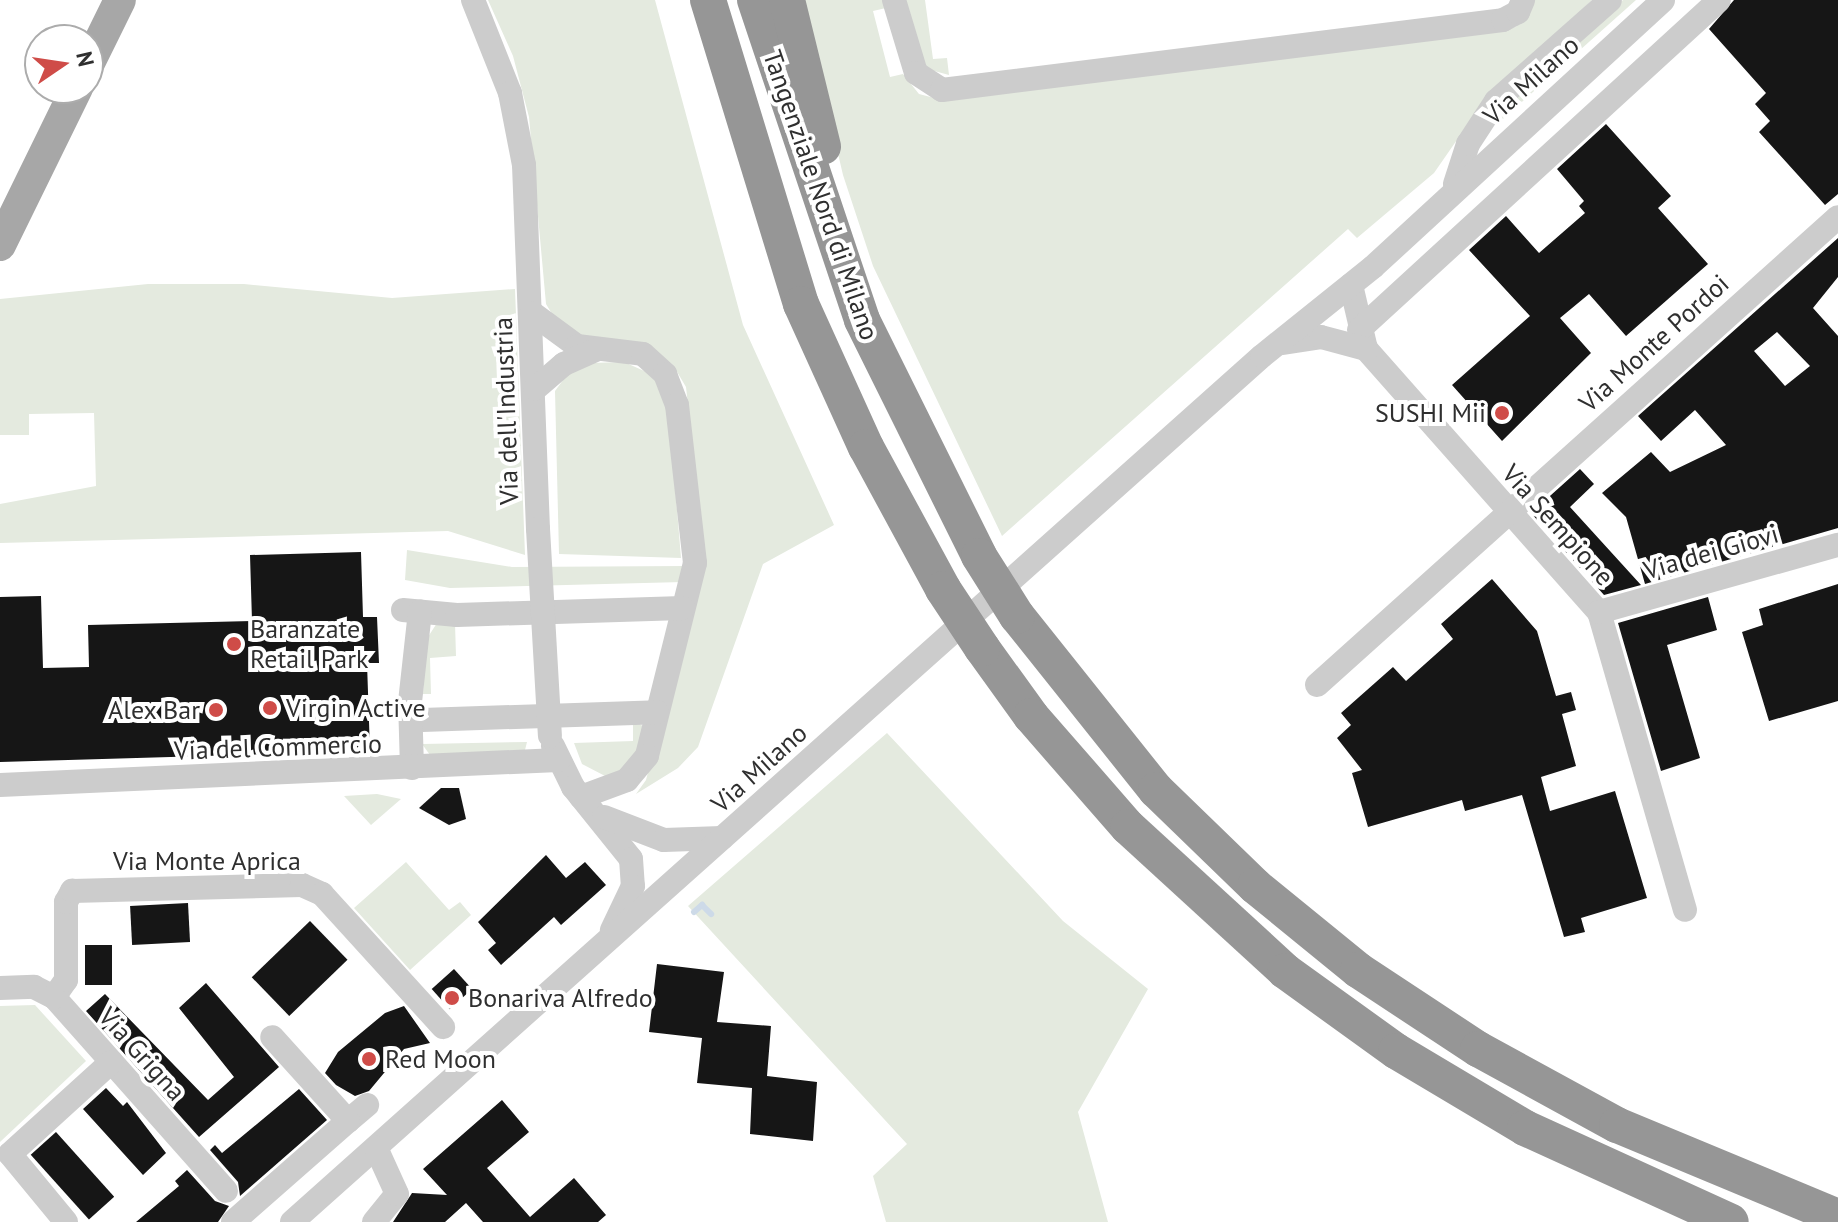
<!DOCTYPE html>
<html>
<head>
<meta charset="utf-8">
<style>
	body { margin:0 }
	#map { position:relative; width:1838px; height:1222px; overflow:hidden; background:#fff; font-family:"PT Sans",sans-serif }
	div>[style] { position:absolute }
	.green>* { inset:0; background:#e4eadf }
	.stream>* { height:6px; margin:-3px; padding:0 3px; transform-origin:3px; border-radius:3px; background:#cddae8 }
	.building>* { inset:0; background:#161616; transform-origin:0 0 }
	.minor>* { height:24px; margin:-12px; padding:0 12px; transform-origin:12px; border-radius:12px; background:#ccc }
	.major>* { height:32px; margin:-16px; padding:0 16px; transform-origin:16px; border-radius:16px; background:#a7a7a7 }
	.highway>* { height:36px; margin:-18px; padding:0 18px; transform-origin:18px; border-radius:18px; background:#969696 }
	.minor-bridge>* { height:24px; margin:-12px; padding:0 12px; transform-origin:12px; border-radius:12px; background:#ccc }
	.highway-bridge>* { height:36px; margin:-18px; padding:0 18px; transform-origin:18px; border-radius:18px; background:#969696 }
	.dots>* { width:22px; height:22px; translate:-50% -50%; box-sizing:border-box; border:4px solid #fff; border-radius:50% }
	span { translate:-50% -50%; white-space:nowrap; text-align:center; line-height:1.15; -webkit-text-stroke:8px #fff; paint-order:stroke }
	.street-label { font-size:26px; color:#2f2f2f }
	.poi-label { font-size:26px; color:#2f2f2f }
	.right { translate:-100% -50%; text-align:right }
	.left { translate:0 -50%; text-align:left }
	.north { position:absolute; left:24px; top:24px; width:80px; height:80px; box-sizing:border-box; background:#fff; border:2px solid #acacac; border-radius:50%; rotate:77deg; font-size:22px; font-weight:700; line-height:32px; text-align:center; color:#2f2f2f }
	.north::after { content:''; display:block; margin:auto; width:28px; height:36px; background:#cf4c48; clip-path:polygon(50% 0,100% 100%,50% 72%,0 100%) }
</style>
</head>
<body>
<div id="map">
	<div class="green">
		<i style="clip-path:polygon(488px 0,655px 0,743px 325px,834px 525px,763px 564px,698px 747px,678px 768px,636px 794px,646px 780px,705px 558px,686px 387px,673px 365px,642px 343px,584px 340px,560px 327px,546px 304px,529px 117px,513px 56px)"></i>
		<i style="clip-path:polygon(802px 0,885px 0,886px 8px,873px 11px,890px 77px,903px 74px,919px 94px,942px 100px,1516px 27px,1529px 0,1592px 0,1477px 111px,1434px 173px,1357px 238px,1348px 229px,1002px 536px,873px 266px,843px 175px)"></i>
		<i style="clip-path:polygon(903px 0,925px 0,933px 59px,947px 58px,949px 75px,927px 69px)"></i>
		<i style="clip-path:polygon(1623px 0,1636px 0,1496px 125px,1511px 101px)"></i>
		<i style="clip-path:polygon(148px 284px,244px 284px,392px 298px,515px 289px,525px 555px,448px 531px,0 543px,0 504px,96px 486px,94px 413px,29px 414px,29px 435px,0 435px,0 299px)"></i>
		<i style="clip-path:polygon(624px 362px,651px 374px,668px 402px,681px 558px,559px 554px,555px 391px,569px 372px,590px 363px)"></i>
		<i style="clip-path:polygon(407px 550px,512px 567px,687px 566px,683px 582px,450px 588px,405px 580px)"></i>
		<i style="clip-path:polygon(437px 623px,455px 623px,456px 656px,430px 658px,431px 694px,423px 694px,426px 640px)"></i>
		<i style="clip-path:polygon(633px 721px,643px 726px,633px 766px,607px 777px,582px 764px,574px 743px,633px 741px)"></i>
		<i style="clip-path:polygon(887px 733px,1063px 921px,1148px 989px,1078px 1112px,1108px 1222px,886px 1222px,873px 1176px,907px 1144px,688px 906px)"></i>
		<i style="clip-path:polygon(527px 742px,525px 750px,430px 755px,422px 744px)"></i>
		<i style="clip-path:polygon(377px 794px,401px 799px,371px 825px,344px 796px)"></i>
		<i style="clip-path:polygon(406px 862px,449px 910px,460px 902px,471px 915px,410px 970px,354px 908px)"></i>
		<i style="clip-path:polygon(35px 1005px,86px 1061px,0 1142px,0 1006px)"></i>
	</div>
	<div class="stream">
		<i style="left:694px;top:912px;width:11px;rotate:-41deg"></i>
		<i style="left:702px;top:905px;width:13px;rotate:45deg"></i>
	</div>
	<div class="building">
		<i style="clip-path:polygon(1734px 0,1838px 0,1838px 194px,1825px 205px,1759px 132px,1770px 121px,1755px 104px,1766px 93px,1709px 29px)"></i>
		<i style="clip-path:polygon(1606px 124px,1671px 196px,1658px 208px,1708px 264px,1626px 336px,1589px 294px,1560px 318px,1591px 353px,1502px 441px,1452px 385px,1530px 316px,1469px 250px,1506px 216px,1539px 253px,1585px 213px,1579px 206px,1584px 201px,1557px 169px)"></i>
		<i style="clip-path:polygon(evenodd,1838px 238px,1838px 277px,1813px 308px,1838px 336px,1838px 528px,1645px 584px,1626px 517px,1602px 493px,1651px 452px,1670px 472px,1726px 445px,1695px 410px,1661px 441px,1638px 416px,1838px 238px,1777px 332px,1810px 366px,1785px 386px,1754px 351px,1777px 332px)"></i>
		<i style="clip-path:polygon(1580px 469px,1594px 484px,1570px 507px,1641px 585px,1604px 595px,1531px 513px)"></i>
		<i style="clip-path:polygon(361px 552px,363px 617px,377px 617px,379px 663px,367px 663px,370px 751px,0 762px,0 597px,41px 596px,43px 668px,89px 667px,88px 625px,252px 621px,250px 555px)"></i>
		<i style="clip-path:polygon(1492px 579px,1537px 631px,1556px 696px,1571px 692px,1576px 710px,1562px 714px,1576px 766px,1541px 777px,1550px 811px,1615px 791px,1647px 898px,1581px 918px,1585px 932px,1564px 937px,1522px 795px,1465px 811px,1462px 800px,1368px 827px,1352px 773px,1362px 770px,1337px 738px,1351px 725px,1341px 713px,1393px 667px,1406px 681px,1453px 639px,1441px 624px)"></i>
		<i style="clip-path:polygon(1838px 584px,1838px 701px,1769px 721px,1742px 632px,1763px 625px,1759px 609px)"></i>
		<i style="clip-path:polygon(1708px 597px,1717px 630px,1667px 645px,1700px 758px,1661px 771px,1618px 623px)"></i>
		<i style="clip-path:polygon(441px 788px,459px 788px,466px 819px,449px 825px,419px 808px)"></i>
		<i style="clip-path:polygon(546px 855px,566px 878px,585px 862px,606px 885px,561px 925px,554px 917px,501px 965px,488px 950px,496px 943px,478px 922px)"></i>
		<i style="left:188px;top:903px;width:39px;height:58px;rotate:87deg"></i>
		<i style="left:310px;top:921px;width:54px;height:81px;rotate:46deg"></i>
		<i style="left:112px;top:945px;width:40px;height:27px;rotate:90deg"></i>
		<i style="clip-path:polygon(657px 964px,724px 972px,717px 1022px,771px 1026px,767px 1076px,817px 1082px,813px 1141px,750px 1134px,752px 1088px,697px 1083px,702px 1038px,649px 1032px)"></i>
		<i style="left:454px;top:969px;width:27px;height:30px;rotate:48deg"></i>
		<i style="clip-path:polygon(206px 983px,279px 1067px,199px 1137px,86px 1011px,105px 994px,208px 1100px,234px 1077px,179px 1008px)"></i>
		<i style="clip-path:polygon(404px 1006px,430px 1043px,404px 1049px,369px 1091px,355px 1096px,336px 1085px,325px 1073px,338px 1052px,385px 1013px)"></i>
		<i style="clip-path:polygon(106px 1088px,123px 1106px,127px 1102px,166px 1153px,143px 1175px,83px 1109px)"></i>
		<i style="clip-path:polygon(299px 1089px,327px 1120px,240px 1196px,238px 1182px,210px 1150px,215px 1145px,222px 1153px)"></i>
		<i style="clip-path:polygon(502px 1100px,529px 1132px,487px 1168px,530px 1217px,574px 1178px,606px 1215px,598px 1222px,483px 1222px,466px 1203px,445px 1222px,393px 1222px,412px 1193px,447px 1195px,423px 1169px)"></i>
		<i style="left:56px;top:1132px;width:87px;height:34px;rotate:48deg"></i>
		<i style="clip-path:polygon(187px 1170px,215px 1201px,229px 1206px,218px 1222px,136px 1222px,179px 1186px,175px 1181px)"></i>
	</div>
	<div class="minor">
		<i style="left:473px;top:0;width:100px;rotate:68.3deg"></i>
		<i style="left:510px;top:93px;width:73px;rotate:79deg"></i>
		<i style="left:524px;top:165px;width:364px;rotate:87.8deg"></i>
		<i style="left:894px;top:0;width:76px;rotate:73.2deg"></i>
		<i style="left:916px;top:73px;width:31px;rotate:33deg"></i>
		<i style="left:942px;top:90px;width:565px;rotate:-7.11deg"></i>
		<i style="left:1503px;top:20px;width:17px;rotate:-28deg"></i>
		<i style="left:1518px;top:12px;width:13px;rotate:-67deg"></i>
		<i style="left:1455px;top:184px;width:42px;rotate:-72deg"></i>
		<i style="left:1468px;top:144px;width:51px;rotate:-56.9deg"></i>
		<i style="left:1496px;top:101px;width:152px;rotate:-41.5deg"></i>
		<i style="left:1351px;top:285px;width:66px;rotate:76.8deg"></i>
		<i style="left:1366px;top:349px;width:351px;rotate:48.5deg"></i>
		<i style="left:1599px;top:612px;width:310px;rotate:73.9deg"></i>
		<i style="left:532px;top:313px;width:56px;rotate:36.3deg"></i>
		<i style="left:577px;top:346px;width:66px;rotate:6.9deg"></i>
		<i style="left:643px;top:354px;width:30px;rotate:42deg"></i>
		<i style="left:665px;top:374px;width:33px;rotate:69deg"></i>
		<i style="left:677px;top:405px;width:159px;rotate:83.5deg"></i>
		<i style="left:695px;top:563px;width:199px;rotate:104deg"></i>
		<i style="left:647px;top:756px;width:31px;rotate:130deg"></i>
		<i style="left:627px;top:780px;width:49px;rotate:159.7deg"></i>
		<i style="left:1359px;top:330px;width:488px;rotate:-42.5deg"></i>
		<i style="left:1283px;top:343px;width:38px;rotate:-9deg"></i>
		<i style="left:1321px;top:337px;width:47px;rotate:14.9deg"></i>
		<i style="left:535px;top:389px;width:38px;rotate:-41deg"></i>
		<i style="left:564px;top:364px;width:35px;rotate:-24deg"></i>
		<i style="left:403px;top:610px;width:54px;rotate:5.3deg"></i>
		<i style="left:457px;top:615px;width:226px;rotate:-1.8deg"></i>
		<i style="left:1599px;top:612px;width:248px;rotate:-15.7deg"></i>
		<i style="left:1317px;top:685px;width:700px;rotate:-41.93deg"></i>
		<i style="left:422px;top:720px;width:235px;rotate:-1.9deg"></i>
		<i style="left:553px;top:746px;width:46px;rotate:64deg"></i>
		<i style="left:573px;top:787px;width:92px;rotate:51.1deg"></i>
		<i style="left:631px;top:859px;width:27px;rotate:86deg"></i>
		<i style="left:633px;top:886px;width:49px;rotate:115.5deg"></i>
		<i style="left:412px;top:768px;width:66px;rotate:-91.7deg"></i>
		<i style="left:410px;top:702px;width:91px;rotate:-83.7deg"></i>
		<i style="left:0;top:785px;width:559px;rotate:-2.57deg"></i>
		<i style="left:604px;top:817px;width:64px;rotate:21deg"></i>
		<i style="left:664px;top:840px;width:58px;rotate:-2deg"></i>
		<i style="left:0;top:988px;width:34px;rotate:-2deg"></i>
		<i style="left:34px;top:987px;width:22px;rotate:27deg"></i>
		<i style="left:54px;top:997px;width:259px;rotate:48.4deg"></i>
		<i style="left:54px;top:997px;width:21px;rotate:-55deg"></i>
		<i style="left:66px;top:980px;width:78px;rotate:-90deg"></i>
		<i style="left:66px;top:902px;width:13px;rotate:-61deg"></i>
		<i style="left:72px;top:891px;width:230px;rotate:-1.5deg"></i>
		<i style="left:302px;top:885px;width:22px;rotate:24deg"></i>
		<i style="left:322px;top:894px;width:180px;rotate:47.7deg"></i>
		<i style="left:348px;top:1121px;width:25px;rotate:-40deg"></i>
		<i style="left:66px;top:1222px;width:88px;rotate:-129.5deg"></i>
		<i style="left:10px;top:1154px;width:137px;rotate:-42.3deg"></i>
		<i style="left:233px;top:1222px;width:153px;rotate:-41.3deg"></i>
		<i style="left:348px;top:1121px;width:113px;rotate:-132.1deg"></i>
		<i style="left:292px;top:1222px;width:1300px;rotate:-41.76deg"></i>
		<i style="left:1262px;top:356px;width:142px;rotate:-38.7deg"></i>
		<i style="left:1373px;top:267px;width:394px;rotate:-42.6deg"></i>
		<i style="left:374px;top:1222px;width:36px;rotate:-51deg"></i>
		<i style="left:397px;top:1194px;width:51px;rotate:-114.5deg"></i>
	</div>
	<div class="major">
		<i style="left:88px;top:65px;width:72px;rotate:-63.8deg"></i>
		<i style="left:0;top:245px;width:175px;rotate:-63.9deg"></i>
	</div>
	<div class="highway">
		<i style="left:708px;top:0;width:318px;rotate:73deg"></i>
		<i style="left:801px;top:304px;width:157px;rotate:65.6deg"></i>
		<i style="left:866px;top:447px;width:162px;rotate:61.5deg"></i>
		<i style="left:755px;top:0;width:337px;rotate:71.5deg"></i>
		<i style="left:862px;top:320px;width:263px;rotate:63.6deg"></i>
		<i style="left:787px;top:0;width:151px;rotate:76.2deg"></i>
		<i style="left:1017px;top:616px;width:223px;rotate:51.4deg"></i>
		<i style="left:1156px;top:790px;width:138px;rotate:44.1deg"></i>
		<i style="left:1255px;top:886px;width:133px;rotate:39.2deg"></i>
		<i style="left:1358px;top:970px;width:144px;rotate:33.4deg"></i>
		<i style="left:1478px;top:1049px;width:158px;rotate:28.7deg"></i>
		<i style="left:1617px;top:1125px;width:239px;rotate:22.6deg"></i>
		<i style="left:982px;top:648px;width:84px;rotate:54.2deg"></i>
		<i style="left:1031px;top:716px;width:147px;rotate:48.9deg"></i>
		<i style="left:1128px;top:827px;width:213px;rotate:42.5deg"></i>
		<i style="left:1285px;top:971px;width:137px;rotate:35.8deg"></i>
		<i style="left:1396px;top:1051px;width:150px;rotate:30.8deg"></i>
		<i style="left:1525px;top:1128px;width:226px;rotate:24.5deg"></i>
	</div>
	<div class="minor-bridge">
		<i style="left:538px;top:529px;width:207px;rotate:86.7deg"></i>
	</div>
	<div class="highway-bridge">
		<i style="left:979px;top:556px;width:71px;rotate:57.7deg"></i>
		<i style="left:943px;top:589px;width:71px;rotate:56.5deg"></i>
	</div>
	<div class="dots">
		<i style="left:1502px;top:413px;background:#cf4c48"></i>
		<i style="left:234px;top:644px;background:#cf4c48"></i>
		<i style="left:270px;top:708px;background:#cf4c48"></i>
		<i style="left:216px;top:710px;background:#cf4c48"></i>
		<i style="left:452px;top:998px;background:#cf4c48"></i>
		<i style="left:369px;top:1059px;background:#cf4c48"></i>
	</div>
	<div class="street-label">
		<span style="left:1531px;top:80px;rotate:-42deg">Via Milano</span>
		<span style="left:821px;top:195px;rotate:71deg">Tangenziale Nord di Milano</span>
		<span style="left:1654px;top:343px;rotate:-42deg">Via Monte Pordoi</span>
		<span style="left:506px;top:411px;rotate:-92deg">Via dell'Industria</span>
		<span style="left:1558px;top:525px;rotate:48deg">Via Sempione</span>
		<span style="left:1711px;top:552px;rotate:-16deg">Via dei Giovi</span>
		<span style="left:278px;top:747px;rotate:-2deg">Via del Commercio</span>
		<span style="left:759px;top:768px;rotate:-42deg">Via Milano</span>
		<span style="left:207px;top:861px">Via Monte Aprica</span>
		<span style="left:142px;top:1054px;rotate:48deg">Via Grigna</span>
	</div>
	<div class="poi-label">
		<span class="right" style="left:1486px;top:413px">SUSHI Mii</span>
		<span class="left" style="left:250px;top:644px">Baranzate<br>Retail Park</span>
		<span class="left" style="left:286px;top:708px">Virgin Active</span>
		<span class="right" style="left:200px;top:710px">Alex Bar</span>
		<span class="left" style="left:468px;top:998px">Bonariva Alfredo</span>
		<span class="left" style="left:385px;top:1059px">Red Moon</span>
	</div>
	<div class="north">N</div>
</div>
</body>
</html>
